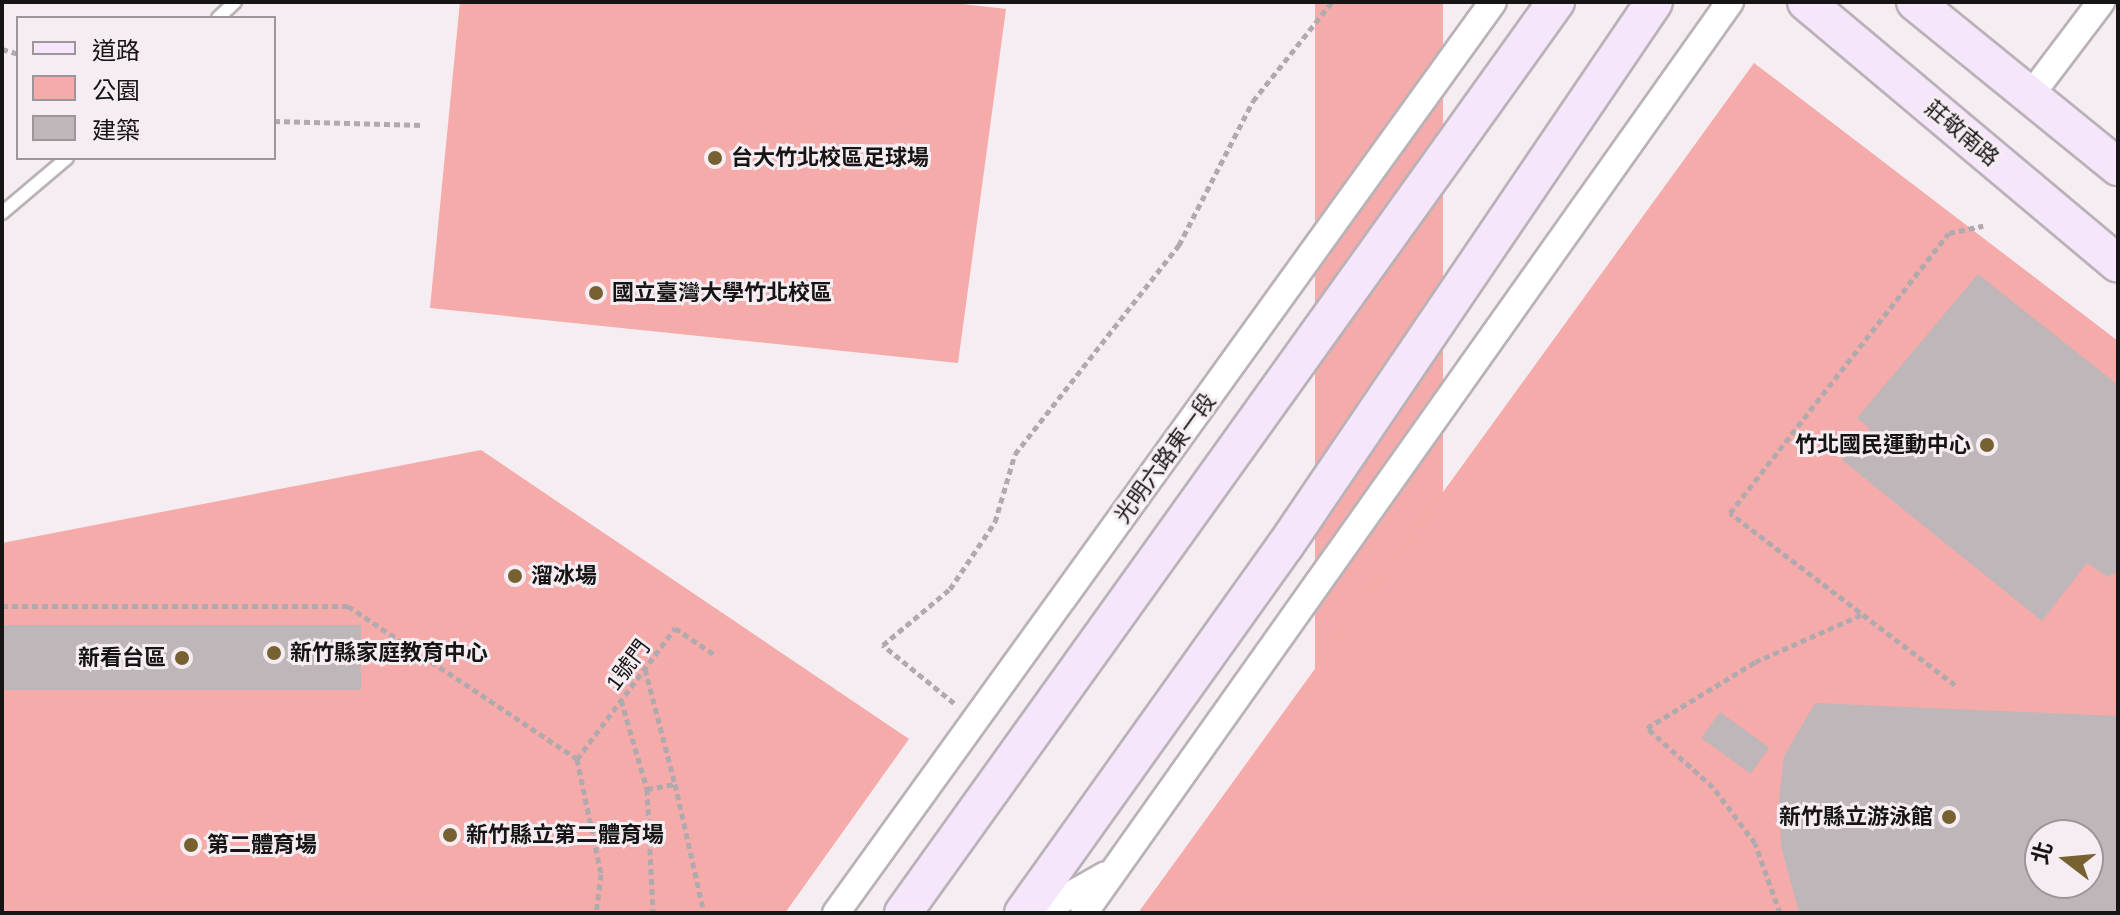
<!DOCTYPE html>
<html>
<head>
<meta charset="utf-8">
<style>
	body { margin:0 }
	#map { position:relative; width:2120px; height:915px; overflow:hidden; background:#f5edf2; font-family:Arial,"Noto Sans TC",sans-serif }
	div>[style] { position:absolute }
	.green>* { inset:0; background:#f4aba9; transform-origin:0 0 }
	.building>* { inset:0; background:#bfb6b9; transform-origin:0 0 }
	.path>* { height:5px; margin-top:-2.5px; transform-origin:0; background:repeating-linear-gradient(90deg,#b0aaae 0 6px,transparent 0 10px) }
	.roads { filter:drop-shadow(2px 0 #b9b2b7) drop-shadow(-2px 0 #b9b2b7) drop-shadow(0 2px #b9b2b7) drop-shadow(0 -2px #b9b2b7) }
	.lane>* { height:12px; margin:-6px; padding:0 6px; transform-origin:6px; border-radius:6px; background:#fff }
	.street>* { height:26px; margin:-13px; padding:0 13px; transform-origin:13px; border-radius:13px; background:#fff }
	.secondary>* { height:36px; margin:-18px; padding:0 18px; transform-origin:18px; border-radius:18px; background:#f6e6fc }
	.dots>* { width:22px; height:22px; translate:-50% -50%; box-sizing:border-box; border:4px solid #f5edf2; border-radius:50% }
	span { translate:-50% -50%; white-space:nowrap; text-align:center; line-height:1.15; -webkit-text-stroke:6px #f5edf2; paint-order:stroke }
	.street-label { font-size:22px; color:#161415 }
	.poi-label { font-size:22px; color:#161415; font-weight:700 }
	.left { translate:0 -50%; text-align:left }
	.right { translate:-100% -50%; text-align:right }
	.frame { position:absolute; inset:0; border:4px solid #161415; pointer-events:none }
	.legend { position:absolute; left:16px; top:16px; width:260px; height:144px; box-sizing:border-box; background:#f5edf2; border:2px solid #9c969a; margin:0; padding:10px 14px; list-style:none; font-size:24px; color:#161415 }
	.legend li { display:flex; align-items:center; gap:16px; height:40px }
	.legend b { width:40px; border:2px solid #9c969a }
	.north { position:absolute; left:2024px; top:819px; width:80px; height:80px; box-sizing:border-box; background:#f5edf2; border:2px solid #9c969a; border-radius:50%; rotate:286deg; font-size:22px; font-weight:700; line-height:32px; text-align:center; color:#161415 }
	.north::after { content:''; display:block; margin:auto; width:28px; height:36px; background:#786131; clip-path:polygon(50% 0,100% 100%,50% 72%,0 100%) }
</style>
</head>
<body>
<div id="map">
	<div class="green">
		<i style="clip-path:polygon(460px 2px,946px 2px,1006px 9px,958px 363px,430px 308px)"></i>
		<i style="left:1315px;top:2px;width:128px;height:812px"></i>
		<i style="clip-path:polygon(evenodd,1754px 63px,2118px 341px,2118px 913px,1138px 913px,1754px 63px,2040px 835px,2088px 835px,2088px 883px,2040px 883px,2040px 835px)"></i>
		<i style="clip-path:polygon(481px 450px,909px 739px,785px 913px,2px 913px,2px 543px)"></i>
	</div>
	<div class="building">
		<i style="clip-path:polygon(1978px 274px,2118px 385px,2118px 571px,2108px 577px,2087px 563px,2042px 621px,1842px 460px,1870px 429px,1857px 418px)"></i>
		<i style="left:2px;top:625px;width:359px;height:65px"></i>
		<i style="clip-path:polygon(evenodd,1815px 703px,2118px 716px,2118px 913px,1799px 913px,1781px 846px,1779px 799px,1784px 756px,1815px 703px,2040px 835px,2088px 835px,2088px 883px,2040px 883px,2040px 835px)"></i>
		<i style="left:1720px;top:712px;width:61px;height:32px;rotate:36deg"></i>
	</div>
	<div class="path">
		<i style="left:2px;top:49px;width:17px;rotate:17deg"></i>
		<i style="left:274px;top:121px;width:149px;rotate:1.5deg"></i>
		<i style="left:2px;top:606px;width:346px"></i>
		<i style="left:348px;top:606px;width:275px;rotate:33.7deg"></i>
		<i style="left:577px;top:759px;width:117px;rotate:78.2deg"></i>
		<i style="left:601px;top:874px;width:39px;rotate:97deg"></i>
		<i style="left:645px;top:669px;width:119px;rotate:75.4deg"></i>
		<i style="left:1955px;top:685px;width:283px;rotate:-142.6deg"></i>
		<i style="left:1730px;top:513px;width:355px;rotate:-52deg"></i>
		<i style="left:1949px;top:233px;width:35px;rotate:-12deg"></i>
		<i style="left:621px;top:700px;width:93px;rotate:73.7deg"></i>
		<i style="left:647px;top:789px;width:124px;rotate:87.2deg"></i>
		<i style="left:954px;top:703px;width:92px;rotate:-140.8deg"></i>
		<i style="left:883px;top:645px;width:87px;rotate:-39.9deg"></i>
		<i style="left:950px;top:589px;width:81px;rotate:-56.1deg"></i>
		<i style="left:995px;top:522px;width:71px;rotate:-73.6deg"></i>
		<i style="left:1015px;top:454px;width:266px;rotate:-51.9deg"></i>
		<i style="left:1179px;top:245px;width:162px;rotate:-62.8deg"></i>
		<i style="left:1253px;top:101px;width:127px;rotate:-51.4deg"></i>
		<i style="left:577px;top:759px;width:164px;rotate:-53.2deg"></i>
		<i style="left:675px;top:628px;width:48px;rotate:34deg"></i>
		<i style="left:647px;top:789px;width:28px;rotate:-10deg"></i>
		<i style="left:675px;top:784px;width:132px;rotate:77.3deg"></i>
		<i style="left:1780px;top:913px;width:74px;rotate:-109.7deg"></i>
		<i style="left:1755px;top:843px;width:70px;rotate:-126.9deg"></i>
		<i style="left:1713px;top:787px;width:89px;rotate:-138.2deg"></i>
		<i style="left:1647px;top:728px;width:127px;rotate:-31.4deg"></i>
		<i style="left:1755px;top:662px;width:118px;rotate:-24deg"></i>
	</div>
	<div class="roads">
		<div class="lane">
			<i style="left:218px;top:18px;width:23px;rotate:-43deg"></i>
			<i style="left:2px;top:213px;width:85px;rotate:-40.2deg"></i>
		</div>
		<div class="street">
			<i style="left:2030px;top:96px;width:118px;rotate:-52.9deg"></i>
			<i style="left:836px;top:913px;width:1123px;rotate:-54.2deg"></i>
			<i style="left:1038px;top:913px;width:78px;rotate:-29.2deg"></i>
			<i style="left:1084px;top:913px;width:1117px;rotate:-54.66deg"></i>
		</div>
		<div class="secondary">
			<i style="left:1806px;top:2px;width:407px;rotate:40deg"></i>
			<i style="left:1915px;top:2px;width:262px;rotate:39.1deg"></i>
			<i style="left:903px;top:913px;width:1121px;rotate:-54.37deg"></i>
			<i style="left:1023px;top:913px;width:451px;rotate:-54.5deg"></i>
			<i style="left:1285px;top:546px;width:657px;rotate:-55.85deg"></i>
		</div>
	</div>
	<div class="dots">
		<i style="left:715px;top:158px;background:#786131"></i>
		<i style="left:596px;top:293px;background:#786131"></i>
		<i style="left:1987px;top:445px;background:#786131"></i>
		<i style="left:515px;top:576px;background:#786131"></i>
		<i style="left:274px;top:653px;background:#786131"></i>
		<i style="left:182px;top:658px;background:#786131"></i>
		<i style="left:1949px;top:817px;background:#786131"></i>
		<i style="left:450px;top:835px;background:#786131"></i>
		<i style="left:191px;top:845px;background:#786131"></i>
	</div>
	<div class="street-label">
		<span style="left:1962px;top:133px;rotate:40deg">莊敬南路</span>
		<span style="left:1165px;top:458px;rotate:-54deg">光明六路東一段</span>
		<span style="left:628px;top:665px;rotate:-53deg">1號門</span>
	</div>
	<div class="poi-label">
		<span class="left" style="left:731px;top:158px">台大竹北校區足球場</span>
		<span class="left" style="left:612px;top:293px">國立臺灣大學竹北校區</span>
		<span class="right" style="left:1971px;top:445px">竹北國民運動中心</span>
		<span class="left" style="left:531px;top:576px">溜冰場</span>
		<span class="left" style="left:290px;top:653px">新竹縣家庭教育中心</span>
		<span class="right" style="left:166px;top:658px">新看台區</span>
		<span class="right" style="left:1933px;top:817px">新竹縣立游泳館</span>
		<span class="left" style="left:466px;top:835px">新竹縣立第二體育場</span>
		<span class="left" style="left:207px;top:845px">第二體育場</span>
	</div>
	<div class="frame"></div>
	<ul class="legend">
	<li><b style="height:10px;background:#f6e6fc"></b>道路</li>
	<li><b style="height:22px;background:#f4aba9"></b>公園</li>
	<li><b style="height:22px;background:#bfb6b9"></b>建築</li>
	</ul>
	<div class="north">北</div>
</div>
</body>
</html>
